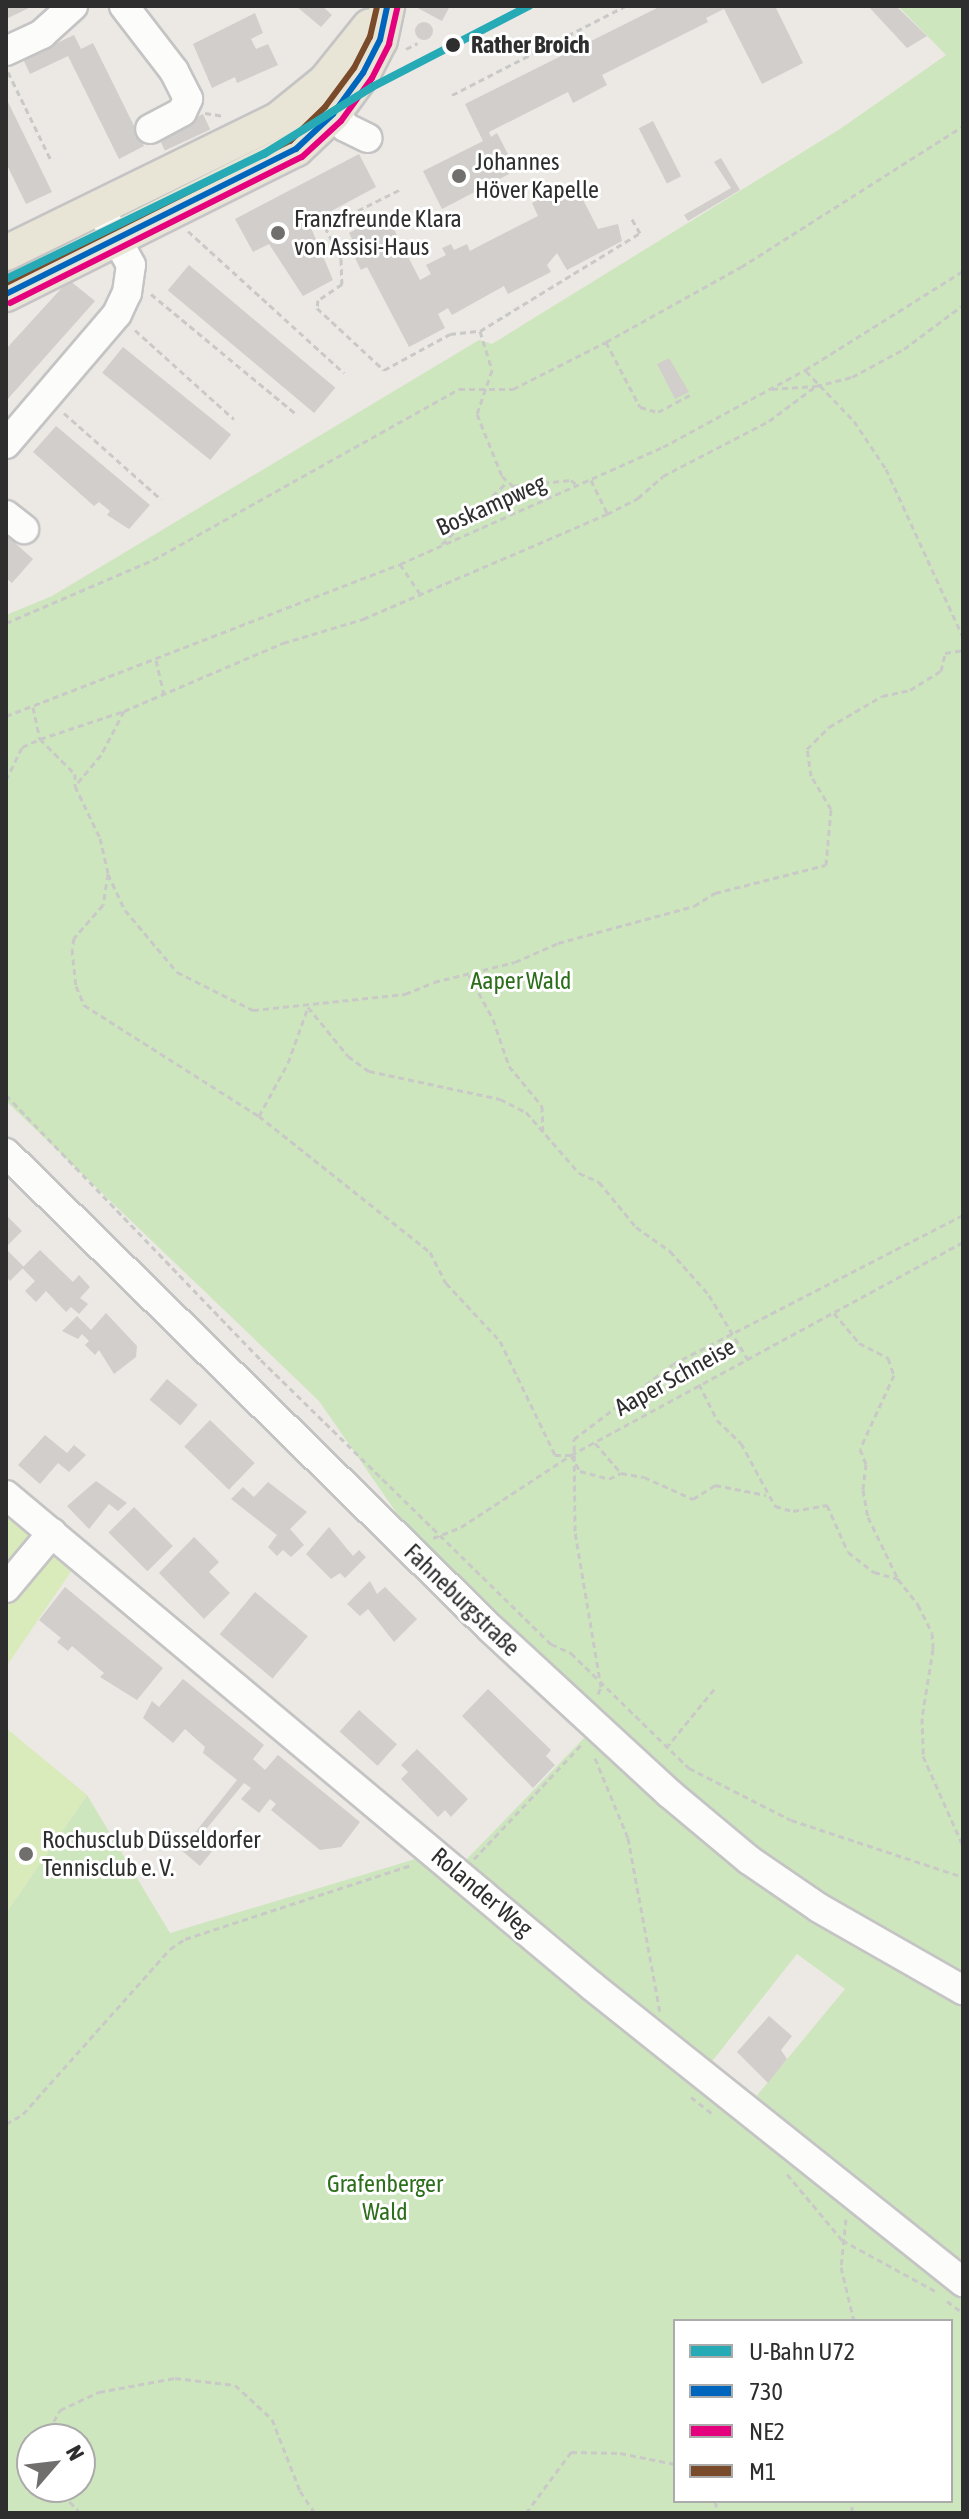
<!DOCTYPE html>
<html>
<head>
<meta charset="utf-8">
<style>
	body { margin:0 }
	#map { position:relative; width:969px; height:2519px; overflow:hidden; background:#ece8e4; font-family:"Asap Condensed",sans-serif }
	div>[style] { position:absolute }
	.green>* { inset:0; background:#cee6be }
	.pitch>* { inset:0; background:#d9eabb }
	.building>* { inset:0; background:#d1cecb; transform-origin:0 0 }
	.round { border-radius:50% }
	.path>* { height:3px; margin-top:-1.5px; transform-origin:0; background:repeating-linear-gradient(90deg,#c9c9c8 0 6px,transparent 0 10px) }
	.roads { filter:drop-shadow(2px 0 #c5c4c5) drop-shadow(-2px 0 #c5c4c5) drop-shadow(0 2px #c5c4c5) drop-shadow(0 -2px #c5c4c5) }
	.minor>* { height:28px; margin:-14px; padding:0 14px; transform-origin:14px; border-radius:14px; background:#fcfcfb }
	.major>* { height:34px; margin:-17px; padding:0 17px; transform-origin:17px; border-radius:17px; background:#e8e4d6 }
	.bus-1>* { height:6px; margin:-3px; padding:0 3px; transform-origin:3px; border-radius:3px; background:#0065bd }
	.bus-2>* { height:6px; margin:-3px; padding:0 3px; transform-origin:3px; border-radius:3px; background:#e5007d }
	.bus-3>* { height:6px; margin:-3px; padding:0 3px; transform-origin:3px; border-radius:3px; background:#7a4b2a }
	.metro-1>* { height:8px; margin:-4px; padding:0 4px; transform-origin:4px; border-radius:4px; background:#26aab6 }
	.dots>* { width:22px; height:22px; translate:-50% -50%; box-sizing:border-box; border:4px solid #fff; border-radius:50% }
	span { translate:-50% -50%; white-space:nowrap; text-align:center; line-height:1.15; -webkit-text-stroke:6px #fff; paint-order:stroke }
	.stop-label { font-size:24px; color:#2e2e2e; font-weight:700 }
	.left { translate:0 -50%; text-align:left }
	.poi-label { font-size:24px; color:#2e2e2e }
	.street-label { font-size:24px; color:#2e2e2e }
	.park-label { font-size:24px; color:#2c6e1b }
	.frame { position:absolute; inset:0; border:8px solid #2e2e2e; pointer-events:none }
	.legend { position:absolute; left:673px; top:2319px; width:280px; height:184px; box-sizing:border-box; background:#fff; border:2px solid #ababab; margin:0; padding:10px 14px; list-style:none; font-size:24px; color:#2e2e2e }
	.legend li { display:flex; align-items:center; gap:16px; height:40px }
	.legend b { width:40px; border:2px solid #ababab }
	.north { position:absolute; left:16px; top:2423px; width:80px; height:80px; box-sizing:border-box; background:#fff; border:2px solid #ababab; border-radius:50%; rotate:62deg; font-size:22px; font-weight:700; line-height:32px; text-align:center; color:#2e2e2e }
	.north::after { content:''; display:block; margin:auto; width:28px; height:36px; background:#706f6e; clip-path:polygon(50% 0,100% 100%,50% 72%,0 100%) }
</style>
</head>
<body>
<div id="map">
	<div class="green">
		<i style="clip-path:polygon(898px 6px,963px 6px,963px 1983px,752px 1854px,425px 1554px,319px 1401px,6px 1101px,6px 615px,52px 596px,479px 340px,492px 344px,840px 129px,946px 55px)"></i>
		<i style="clip-path:polygon(evenodd,584px 1738px,963px 2002px,963px 2513px,6px 2513px,6px 1913px,87px 1795px,170px 1933px,432px 1854px,465px 1861px,584px 1738px,797px 1954px,845px 1989px,750px 2104px,706px 2069px,797px 1954px,584px 1738px,675px 2321px,951px 2321px,951px 2501px,675px 2501px,675px 2321px,584px 1738px,32px 2439px,80px 2439px,80px 2487px,32px 2487px,32px 2439px)"></i>
	</div>
	<div class="pitch">
		<i style="clip-path:polygon(6px 1515px,72px 1570px,6px 1667px)"></i>
		<i style="clip-path:polygon(6px 1728px,87px 1795px,6px 1913px)"></i>
	</div>
	<div class="building">
		<i style="clip-path:polygon(6px 6px,33px 6px,6px 19px)"></i>
		<i style="clip-path:polygon(296px 6px,322px 6px,332px 15px,321px 27px)"></i>
		<i style="clip-path:polygon(414px 6px,450px 6px,442px 21px)"></i>
		<i style="clip-path:polygon(661px 6px,775px 6px,803px 63px,762px 84px,724px 9px,706px 18px,708px 22px,602px 75px,607px 85px,573px 103px,568px 92px,489px 132px,491px 137px,497px 133px,510px 158px,503px 162px,509px 174px,442px 209px,423px 171px,483px 141px,465px 104px)"></i>
		<i style="clip-path:polygon(868px 6px,896px 6px,927px 36px,907px 48px)"></i>
		<i style="clip-path:polygon(255px 13px,263px 33px,251px 39px,256px 49px,268px 44px,278px 65px,237px 83px,235px 77px,212px 88px,193px 44px)"></i>
		<i class="round" style="left:415px;top:22px;width:18px;height:18px"></i>
		<i style="clip-path:polygon(74px 35px,81px 49px,93px 43px,144px 146px,119px 159px,68px 56px,30px 74px,23px 59px)"></i>
		<i style="clip-path:polygon(6px 98px,52px 192px,26px 204px,6px 163px)"></i>
		<i style="left:203px;top:114px;width:17px;height:50px;rotate:65deg"></i>
		<i style="left:653px;top:121px;width:62px;height:16px;rotate:63deg"></i>
		<i style="clip-path:polygon(359px 154px,376px 187px,309px 223px,333px 280px,303px 296px,269px 244px,253px 252px,235px 219px)"></i>
		<i style="clip-path:polygon(721px 158px,740px 190px,688px 221px,684px 215px,731px 188px,714px 162px)"></i>
		<i style="clip-path:polygon(574px 182px,598px 229px,618px 224px,622px 241px,567px 270px,557px 253px,547px 265px,551px 272px,508px 294px,504px 286px,452px 315px,448px 308px,438px 314px,445px 328px,409px 347px,367px 267px,361px 270px,353px 254px,358px 251px,349px 233px,386px 214px,420px 280px,431px 274px,426px 265px,446px 255px,442px 248px,451px 244px,454px 250px,467px 244px,470px 251px,483px 244px,538px 216px,532px 203px)"></i>
		<i style="left:189px;top:265px;width:191px;height:33px;rotate:40deg"></i>
		<i style="clip-path:polygon(69px 280px,95px 301px,6px 401px,6px 349px)"></i>
		<i style="left:123px;top:347px;width:139px;height:33px;rotate:39deg"></i>
		<i style="clip-path:polygon(669px 358px,689px 392px,675px 399px,657px 364px)"></i>
		<i style="clip-path:polygon(56px 426px,150px 505px,129px 529px,107px 515px,110px 511px,99px 502px,94px 506px,33px 452px)"></i>
		<i style="clip-path:polygon(6px 535px,33px 559px,12px 583px,6px 578px)"></i>
		<i style="clip-path:polygon(6px 1215px,22px 1231px,6px 1247px)"></i>
		<i style="clip-path:polygon(6px 1249px,24px 1267px,10px 1281px,6px 1277px)"></i>
		<i style="clip-path:polygon(40px 1250px,73px 1282px,79px 1275px,90px 1287px,80px 1298px,88px 1304px,79px 1314px,71px 1307px,66px 1312px,46px 1291px,36px 1302px,25px 1291px,35px 1281px,22px 1268px)"></i>
		<i style="clip-path:polygon(106px 1313px,137px 1346px,136px 1357px,114px 1374px,99px 1350px,95px 1355px,85px 1345px,89px 1341px,82px 1334px,78px 1339px,62px 1331px,77px 1316px,91px 1330px)"></i>
		<i style="left:167px;top:1379px;width:40px;height:27px;rotate:40deg"></i>
		<i style="left:210px;top:1420px;width:62px;height:37px;rotate:44deg"></i>
		<i style="clip-path:polygon(45px 1435px,67px 1453px,74px 1445px,86px 1455px,69px 1472px,58px 1463px,40px 1484px,18px 1465px)"></i>
		<i style="clip-path:polygon(96px 1481px,127px 1503px,118px 1511px,109px 1504px,89px 1529px,67px 1506px)"></i>
		<i style="clip-path:polygon(268px 1482px,307px 1512px,290px 1529px,304px 1545px,291px 1557px,283px 1550px,277px 1556px,268px 1547px,277px 1535px,231px 1499px,243px 1487px,254px 1497px)"></i>
		<i style="left:134px;top:1507px;width:55px;height:36px;rotate:45deg"></i>
		<i style="clip-path:polygon(329px 1527px,353px 1556px,359px 1550px,366px 1557px,345px 1578px,340px 1573px,331px 1579px,306px 1554px)"></i>
		<i style="clip-path:polygon(194px 1537px,219px 1562px,209px 1572px,230px 1593px,204px 1619px,159px 1573px)"></i>
		<i style="clip-path:polygon(370px 1581px,377px 1594px,385px 1587px,417px 1619px,394px 1642px,368px 1609px,360px 1616px,347px 1604px)"></i>
		<i style="clip-path:polygon(65px 1587px,163px 1668px,137px 1700px,100px 1677px,104px 1673px,72px 1646px,68px 1651px,57px 1642px,61px 1638px,39px 1620px)"></i>
		<i style="left:255px;top:1592px;width:69px;height:55px;rotate:40deg"></i>
		<i style="clip-path:polygon(183px 1679px,264px 1745px,253px 1759px,265px 1770px,278px 1755px,360px 1822px,341px 1847px,320px 1850px,271px 1810px,276px 1804px,270px 1799px,259px 1813px,241px 1799px,251px 1788px,244px 1783px,198px 1839px,213px 1850px,200px 1866px,181px 1850px,237px 1780px,203px 1753px,205px 1747px,185px 1729px,173px 1743px,143px 1718px,152px 1701px,159px 1707px)"></i>
		<i style="clip-path:polygon(488px 1689px,551px 1750px,546px 1756px,555px 1765px,533px 1788px,462px 1716px)"></i>
		<i style="left:359px;top:1710px;width:51px;height:29px;rotate:42deg"></i>
		<i style="clip-path:polygon(417px 1749px,468px 1799px,451px 1817px,445px 1810px,438px 1817px,401px 1779px,408px 1772px,401px 1765px)"></i>
		<i style="clip-path:polygon(769px 2016px,792px 2036px,781px 2050px,787px 2059px,768px 2083px,737px 2052px)"></i>
	</div>
	<div class="path">
		<i style="left:406px;top:49px;width:13px;rotate:-27deg"></i>
		<i style="left:8px;top:72px;width:98px;rotate:64deg"></i>
		<i style="left:452px;top:95px;width:195px;rotate:-27.2deg"></i>
		<i style="left:205px;top:113px;width:18px;rotate:9deg"></i>
		<i style="left:399px;top:190px;width:83px;rotate:153.4deg"></i>
		<i style="left:325px;top:227px;width:36px;rotate:63deg"></i>
		<i style="left:341px;top:259px;width:25px;rotate:88deg"></i>
		<i style="left:342px;top:284px;width:29px;rotate:146deg"></i>
		<i style="left:318px;top:300px;width:8px;rotate:97deg"></i>
		<i style="left:317px;top:308px;width:91px;rotate:42.8deg"></i>
		<i style="left:384px;top:370px;width:75px;rotate:-28.6deg"></i>
		<i style="left:450px;top:334px;width:30px;rotate:-6deg"></i>
		<i style="left:480px;top:331px;width:188px;rotate:-31.5deg"></i>
		<i style="left:640px;top:233px;width:20px;rotate:-120deg"></i>
		<i style="left:188px;top:231px;width:211px;rotate:42.3deg"></i>
		<i style="left:151px;top:294px;width:187px;rotate:39.6deg"></i>
		<i style="left:135px;top:330px;width:133px;rotate:42deg"></i>
		<i style="left:480px;top:331px;width:41px;rotate:72.9deg"></i>
		<i style="left:492px;top:370px;width:46px;rotate:108.8deg"></i>
		<i style="left:477px;top:414px;width:67px;rotate:68deg"></i>
		<i style="left:502px;top:476px;width:15px;rotate:42deg"></i>
		<i style="left:513px;top:486px;width:58px;rotate:-5.9deg"></i>
		<i style="left:571px;top:480px;width:8px;rotate:40deg"></i>
		<i style="left:606px;top:342px;width:73px;rotate:62.4deg"></i>
		<i style="left:640px;top:407px;width:19px;rotate:16deg"></i>
		<i style="left:658px;top:412px;width:36px;rotate:-28deg"></i>
		<i style="left:806px;top:371px;width:69px;rotate:46.2deg"></i>
		<i style="left:854px;top:421px;width:58px;rotate:56.3deg"></i>
		<i style="left:886px;top:469px;width:185px;rotate:65.4deg"></i>
		<i style="left:772px;top:389px;width:44px;rotate:-3.9deg"></i>
		<i style="left:64px;top:413px;width:130px;rotate:41.6deg"></i>
		<i style="left:591px;top:480px;width:37px;rotate:64deg"></i>
		<i style="left:442px;top:544px;width:88px;rotate:-43.6deg"></i>
		<i style="left:400px;top:564px;width:36px;rotate:56deg"></i>
		<i style="left:6px;top:623px;width:160px;rotate:-23.2deg"></i>
		<i style="left:153px;top:560px;width:351px;rotate:-29.2deg"></i>
		<i style="left:459px;top:389px;width:54px"></i>
		<i style="left:513px;top:389px;width:104px;rotate:-26.8deg"></i>
		<i style="left:606px;top:342px;width:154px;rotate:-29.1deg"></i>
		<i style="left:741px;top:267px;width:263px;rotate:-32.4deg"></i>
		<i style="left:156px;top:660px;width:35px;rotate:77deg"></i>
		<i style="left:33px;top:707px;width:33px;rotate:78deg"></i>
		<i style="left:40px;top:739px;width:49px;rotate:45deg"></i>
		<i style="left:75px;top:774px;width:12px;rotate:90deg"></i>
		<i style="left:124px;top:711px;width:50px;rotate:117.6deg"></i>
		<i style="left:101px;top:755px;width:40px;rotate:130deg"></i>
		<i style="left:75px;top:786px;width:58px;rotate:64.3deg"></i>
		<i style="left:100px;top:838px;width:37px;rotate:77deg"></i>
		<i style="left:108px;top:874px;width:31px;rotate:99deg"></i>
		<i style="left:103px;top:905px;width:44px;rotate:131.3deg"></i>
		<i style="left:74px;top:938px;width:11px;rotate:100deg"></i>
		<i style="left:72px;top:949px;width:37px;rotate:84deg"></i>
		<i style="left:76px;top:986px;width:21px;rotate:67deg"></i>
		<i style="left:84px;top:1005px;width:207px;rotate:32.4deg"></i>
		<i style="left:259px;top:1116px;width:218px;rotate:38.5deg"></i>
		<i style="left:430px;top:1252px;width:35px;rotate:63deg"></i>
		<i style="left:446px;top:1283px;width:79px;rotate:47deg"></i>
		<i style="left:500px;top:1341px;width:127px;rotate:64.2deg"></i>
		<i style="left:555px;top:1455px;width:16px"></i>
		<i style="left:571px;top:1455px;width:18px;rotate:61deg"></i>
		<i style="left:580px;top:1471px;width:30px;rotate:15deg"></i>
		<i style="left:609px;top:1479px;width:13px;rotate:-27deg"></i>
		<i style="left:621px;top:1473px;width:23px;rotate:10deg"></i>
		<i style="left:644px;top:1477px;width:54px;rotate:24.2deg"></i>
		<i style="left:693px;top:1499px;width:26px;rotate:-32deg"></i>
		<i style="left:715px;top:1485px;width:52px;rotate:11.1deg"></i>
		<i style="left:6px;top:716px;width:422px;rotate:-21.1deg"></i>
		<i style="left:400px;top:564px;width:288px;rotate:-24deg"></i>
		<i style="left:663px;top:447px;width:162px;rotate:-28.5deg"></i>
		<i style="left:805px;top:370px;width:186px;rotate:-32.1deg"></i>
		<i style="left:6px;top:780px;width:37px;rotate:-64deg"></i>
		<i style="left:22px;top:747px;width:20px;rotate:-24deg"></i>
		<i style="left:40px;top:739px;width:89px;rotate:-18.4deg"></i>
		<i style="left:124px;top:711px;width:173px;rotate:-23.2deg"></i>
		<i style="left:283px;top:643px;width:84px;rotate:-16.7deg"></i>
		<i style="left:363px;top:619px;width:266px;rotate:-23.3deg"></i>
		<i style="left:607px;top:514px;width:35px;rotate:-27deg"></i>
		<i style="left:638px;top:498px;width:33px;rotate:-41deg"></i>
		<i style="left:663px;top:476px;width:119px;rotate:-27.4deg"></i>
		<i style="left:769px;top:421px;width:59px;rotate:-36.7deg"></i>
		<i style="left:816px;top:386px;width:37px;rotate:-14deg"></i>
		<i style="left:852px;top:377px;width:59px;rotate:-28.3deg"></i>
		<i style="left:904px;top:349px;width:74px;rotate:-36.7deg"></i>
		<i style="left:108px;top:874px;width:40px;rotate:65deg"></i>
		<i style="left:125px;top:910px;width:81px;rotate:50deg"></i>
		<i style="left:177px;top:972px;width:85px;rotate:26.6deg"></i>
		<i style="left:253px;top:1010px;width:153px;rotate:-6deg"></i>
		<i style="left:405px;top:994px;width:31px;rotate:-22deg"></i>
		<i style="left:434px;top:982px;width:83px;rotate:-13.9deg"></i>
		<i style="left:515px;top:962px;width:47px;rotate:-23.8deg"></i>
		<i style="left:558px;top:943px;width:141px;rotate:-15.2deg"></i>
		<i style="left:694px;top:906px;width:25px;rotate:-32deg"></i>
		<i style="left:715px;top:893px;width:114px;rotate:-14.2deg"></i>
		<i style="left:826px;top:865px;width:56px;rotate:-84.9deg"></i>
		<i style="left:831px;top:809px;width:39px;rotate:-121deg"></i>
		<i style="left:811px;top:776px;width:27px;rotate:-98deg"></i>
		<i style="left:807px;top:749px;width:31px;rotate:-45deg"></i>
		<i style="left:829px;top:727px;width:61px;rotate:-30.3deg"></i>
		<i style="left:882px;top:696px;width:29px;rotate:-12deg"></i>
		<i style="left:910px;top:690px;width:36px;rotate:-32deg"></i>
		<i style="left:941px;top:671px;width:18px;rotate:-77deg"></i>
		<i style="left:945px;top:653px;width:18px;rotate:-9deg"></i>
		<i style="left:469px;top:975px;width:50px;rotate:61.4deg"></i>
		<i style="left:493px;top:1019px;width:50px;rotate:71.2deg"></i>
		<i style="left:509px;top:1066px;width:52px;rotate:50.5deg"></i>
		<i style="left:542px;top:1106px;width:24px;rotate:88deg"></i>
		<i style="left:308px;top:1007px;width:63px;rotate:50.8deg"></i>
		<i style="left:348px;top:1056px;width:26px;rotate:36deg"></i>
		<i style="left:369px;top:1071px;width:134px;rotate:12.1deg"></i>
		<i style="left:500px;top:1099px;width:29px;rotate:27deg"></i>
		<i style="left:526px;top:1112px;width:81px;rotate:49deg"></i>
		<i style="left:579px;top:1173px;width:22px;rotate:24deg"></i>
		<i style="left:599px;top:1182px;width:58px;rotate:50.6deg"></i>
		<i style="left:636px;top:1227px;width:42px;rotate:35.2deg"></i>
		<i style="left:670px;top:1251px;width:59px;rotate:48.4deg"></i>
		<i style="left:709px;top:1295px;width:74px;rotate:58.9deg"></i>
		<i style="left:6px;top:1095px;width:368px;rotate:46.1deg"></i>
		<i style="left:261px;top:1360px;width:406px;rotate:44.4deg"></i>
		<i style="left:551px;top:1644px;width:22px;rotate:24deg"></i>
		<i style="left:571px;top:1653px;width:165px;rotate:44.3deg"></i>
		<i style="left:689px;top:1768px;width:114px;rotate:27deg"></i>
		<i style="left:791px;top:1820px;width:181px;rotate:18.3deg"></i>
		<i style="left:259px;top:1116px;width:60px;rotate:-61.3deg"></i>
		<i style="left:288px;top:1063px;width:59px;rotate:-70.3deg"></i>
		<i style="left:834px;top:1313px;width:39px;rotate:50deg"></i>
		<i style="left:859px;top:1343px;width:33px;rotate:27deg"></i>
		<i style="left:888px;top:1358px;width:18px;rotate:71deg"></i>
		<i style="left:894px;top:1375px;width:81px;rotate:114.7deg"></i>
		<i style="left:860px;top:1449px;width:16px;rotate:68deg"></i>
		<i style="left:866px;top:1464px;width:26px;rotate:97deg"></i>
		<i style="left:863px;top:1490px;width:27px;rotate:80deg"></i>
		<i style="left:868px;top:1517px;width:69px;rotate:64.2deg"></i>
		<i style="left:699px;top:1384px;width:40px;rotate:63.4deg"></i>
		<i style="left:717px;top:1420px;width:33px;rotate:44deg"></i>
		<i style="left:741px;top:1443px;width:72px;rotate:61.6deg"></i>
		<i style="left:775px;top:1506px;width:19px;rotate:16deg"></i>
		<i style="left:793px;top:1511px;width:35px;rotate:-10deg"></i>
		<i style="left:827px;top:1505px;width:51px;rotate:65.9deg"></i>
		<i style="left:848px;top:1552px;width:33px;rotate:38deg"></i>
		<i style="left:874px;top:1572px;width:25px;rotate:16deg"></i>
		<i style="left:898px;top:1579px;width:33px;rotate:52deg"></i>
		<i style="left:918px;top:1605px;width:31px;rotate:63deg"></i>
		<i style="left:932px;top:1633px;width:16px;rotate:86deg"></i>
		<i style="left:933px;top:1649px;width:70px;rotate:99.1deg"></i>
		<i style="left:922px;top:1718px;width:38px;rotate:88deg"></i>
		<i style="left:923px;top:1756px;width:98px;rotate:66deg"></i>
		<i style="left:595px;top:1443px;width:40px;rotate:49deg"></i>
		<i style="left:433px;top:1538px;width:30px;rotate:-21deg"></i>
		<i style="left:461px;top:1527px;width:131px;rotate:-33.2deg"></i>
		<i style="left:571px;top:1455px;width:446px;rotate:-28.5deg"></i>
		<i style="left:598px;top:1694px;width:8px;rotate:-67deg"></i>
		<i style="left:601px;top:1687px;width:158px;rotate:-99.5deg"></i>
		<i style="left:575px;top:1531px;width:92px;rotate:-90.6deg"></i>
		<i style="left:574px;top:1439px;width:124px;rotate:-37.1deg"></i>
		<i style="left:673px;top:1364px;width:326px;rotate:-27.2deg"></i>
		<i style="left:666px;top:1748px;width:79px;rotate:-50.7deg"></i>
		<i style="left:595px;top:1758px;width:87px;rotate:67.6deg"></i>
		<i style="left:628px;top:1838px;width:177px;rotate:79.6deg"></i>
		<i style="left:474px;top:1859px;width:156px;rotate:-46.8deg"></i>
		<i style="left:691px;top:2097px;width:28px;rotate:38deg"></i>
		<i style="left:6px;top:2124px;width:20px;rotate:-30deg"></i>
		<i style="left:23px;top:2114px;width:221px;rotate:-48.3deg"></i>
		<i style="left:170px;top:1949px;width:18px;rotate:-34deg"></i>
		<i style="left:185px;top:1939px;width:239px;rotate:-18.1deg"></i>
		<i style="left:787px;top:2174px;width:86px;rotate:50.2deg"></i>
		<i style="left:842px;top:2240px;width:106px;rotate:28.7deg"></i>
		<i style="left:846px;top:2219px;width:48px;rotate:95.9deg"></i>
		<i style="left:841px;top:2267px;width:56px;rotate:76.5deg"></i>
		<i style="left:947px;top:2301px;width:20px;rotate:37deg"></i>
		<i style="left:44px;top:2439px;width:33px;rotate:-61deg"></i>
		<i style="left:60px;top:2410px;width:43px;rotate:-24.8deg"></i>
		<i style="left:99px;top:2392px;width:77px;rotate:-10.4deg"></i>
		<i style="left:175px;top:2378px;width:60px;rotate:6.7deg"></i>
		<i style="left:235px;top:2385px;width:50px;rotate:42.6deg"></i>
		<i style="left:272px;top:2419px;width:77px;rotate:68.7deg"></i>
		<i style="left:300px;top:2491px;width:27px;rotate:56deg"></i>
		<i style="left:56px;top:2487px;width:35px;rotate:47deg"></i>
		<i style="left:715px;top:2501px;width:12px;rotate:76deg"></i>
		<i style="left:526px;top:2513px;width:76px;rotate:-53.6deg"></i>
		<i style="left:571px;top:2452px;width:49px;rotate:1.2deg"></i>
		<i style="left:620px;top:2453px;width:56px;rotate:11.3deg"></i>
		<i style="left:852px;top:2513px;width:12px;rotate:-90deg"></i>
	</div>
	<div class="roads">
		<div class="minor">
			<i style="left:124px;top:6px;width:82px;rotate:52.4deg"></i>
			<i style="left:174px;top:71px;width:31px;rotate:63deg"></i>
			<i style="left:188px;top:99px;width:14px;rotate:115deg"></i>
			<i style="left:182px;top:112px;width:36px;rotate:152deg"></i>
			<i style="left:6px;top:51px;width:40px;rotate:-25deg"></i>
			<i style="left:42px;top:34px;width:42px;rotate:-42.1deg"></i>
			<i style="left:325px;top:97px;width:36px;rotate:56deg"></i>
			<i style="left:345px;top:127px;width:25px;rotate:26deg"></i>
			<i style="left:6px;top:444px;width:171px;rotate:-49.5deg"></i>
			<i style="left:117px;top:314px;width:23px;rotate:-65deg"></i>
			<i style="left:127px;top:293px;width:28px;rotate:-82deg"></i>
			<i style="left:131px;top:265px;width:64px;rotate:-119deg"></i>
			<i style="left:6px;top:515px;width:23px;rotate:38deg"></i>
			<i style="left:6px;top:1153px;width:678px;rotate:44.46deg"></i>
			<i style="left:490px;top:1628px;width:245px;rotate:42.7deg"></i>
			<i style="left:670px;top:1794px;width:103px;rotate:39.9deg"></i>
			<i style="left:749px;top:1860px;width:85px;rotate:34.4deg"></i>
			<i style="left:819px;top:1908px;width:166px;rotate:29.7deg"></i>
			<i style="left:6px;top:1495px;width:765px;rotate:39.96deg"></i>
			<i style="left:592px;top:1986px;width:475px;rotate:38.6deg"></i>
			<i style="left:6px;top:1588px;width:72px;rotate:-50.1deg"></i>
		</div>
		<div class="major">
			<i style="left:6px;top:253px;width:303px;rotate:-26.1deg"></i>
			<i style="left:278px;top:120px;width:62px;rotate:-39.1deg"></i>
			<i style="left:326px;top:81px;width:70px;rotate:-51.3deg"></i>
			<i style="left:6px;top:294px;width:324px;rotate:-26.6deg"></i>
			<i style="left:296px;top:149px;width:51px;rotate:-43.4deg"></i>
			<i style="left:333px;top:114px;width:51px;rotate:-53.8deg"></i>
			<i style="left:363px;top:73px;width:37px;rotate:-63deg"></i>
			<i style="left:380px;top:40px;width:35px;rotate:-78deg"></i>
		</div>
	</div>
	<div class="bus-1">
		<i style="left:6px;top:294px;width:324px;rotate:-26.6deg"></i>
		<i style="left:296px;top:149px;width:51px;rotate:-43.4deg"></i>
		<i style="left:333px;top:114px;width:51px;rotate:-53.8deg"></i>
		<i style="left:363px;top:73px;width:37px;rotate:-63deg"></i>
		<i style="left:380px;top:40px;width:35px;rotate:-78deg"></i>
	</div>
	<div class="bus-2">
		<i style="left:10px;top:303px;width:326px;rotate:-26.6deg"></i>
		<i style="left:302px;top:157px;width:53px;rotate:-42.7deg"></i>
		<i style="left:341px;top:121px;width:53px;rotate:-54.2deg"></i>
		<i style="left:372px;top:78px;width:38px;rotate:-63deg"></i>
		<i style="left:389px;top:44px;width:37px;rotate:-77deg"></i>
	</div>
	<div class="bus-3">
		<i style="left:6px;top:283px;width:318px;rotate:-26.6deg"></i>
		<i style="left:290px;top:141px;width:49px;rotate:-44.2deg"></i>
		<i style="left:325px;top:107px;width:49px;rotate:-53.4deg"></i>
		<i style="left:354px;top:68px;width:35px;rotate:-63deg"></i>
		<i style="left:370px;top:37px;width:32px;rotate:-77deg"></i>
	</div>
	<div class="metro-1">
		<i style="left:6px;top:279px;width:287px;rotate:-25.9deg"></i>
		<i style="left:264px;top:154px;width:127px;rotate:-31.8deg"></i>
		<i style="left:372px;top:87px;width:177px;rotate:-27.3deg"></i>
	</div>
	<div class="dots">
		<i style="left:453px;top:45px;background:#2e2e2e"></i>
		<i style="left:459px;top:176px;background:#706f6e"></i>
		<i style="left:278px;top:233px;background:#706f6e"></i>
		<i style="left:26px;top:1854px;background:#706f6e"></i>
	</div>
	<div class="stop-label">
		<span class="left" style="left:471px;top:45px">Rather Broich</span>
	</div>
	<div class="poi-label">
		<span class="left" style="left:475px;top:176px">Johannes<br>Höver Kapelle</span>
		<span class="left" style="left:294px;top:233px">Franzfreunde Klara<br>von Assisi-Haus</span>
		<span class="left" style="left:42px;top:1854px">Rochusclub Düsseldorfer<br>Tennisclub e. V.</span>
	</div>
	<div class="street-label">
		<span style="left:491px;top:505px;rotate:-24deg">Boskampweg</span>
		<span style="left:675px;top:1377px;rotate:-29deg">Aaper Schneise</span>
		<span style="left:462px;top:1600px;rotate:44deg">Fahneburgstraße</span>
		<span style="left:482px;top:1892px;rotate:40deg">Rolander Weg</span>
	</div>
	<div class="park-label">
		<span style="left:521px;top:981px">Aaper Wald</span>
		<span style="left:385px;top:2198px">Grafenberger<br>Wald</span>
	</div>
	<div class="frame"></div>
	<ul class="legend">
	<li><b style="height:10px;background:#26aab6"></b>U-Bahn U72</li>
	<li><b style="height:10px;background:#0065bd"></b>730</li>
	<li><b style="height:10px;background:#e5007d"></b>NE2</li>
	<li><b style="height:10px;background:#7a4b2a"></b>M1</li>
	</ul>
	<div class="north">N</div>
</div>
</body>
</html>
